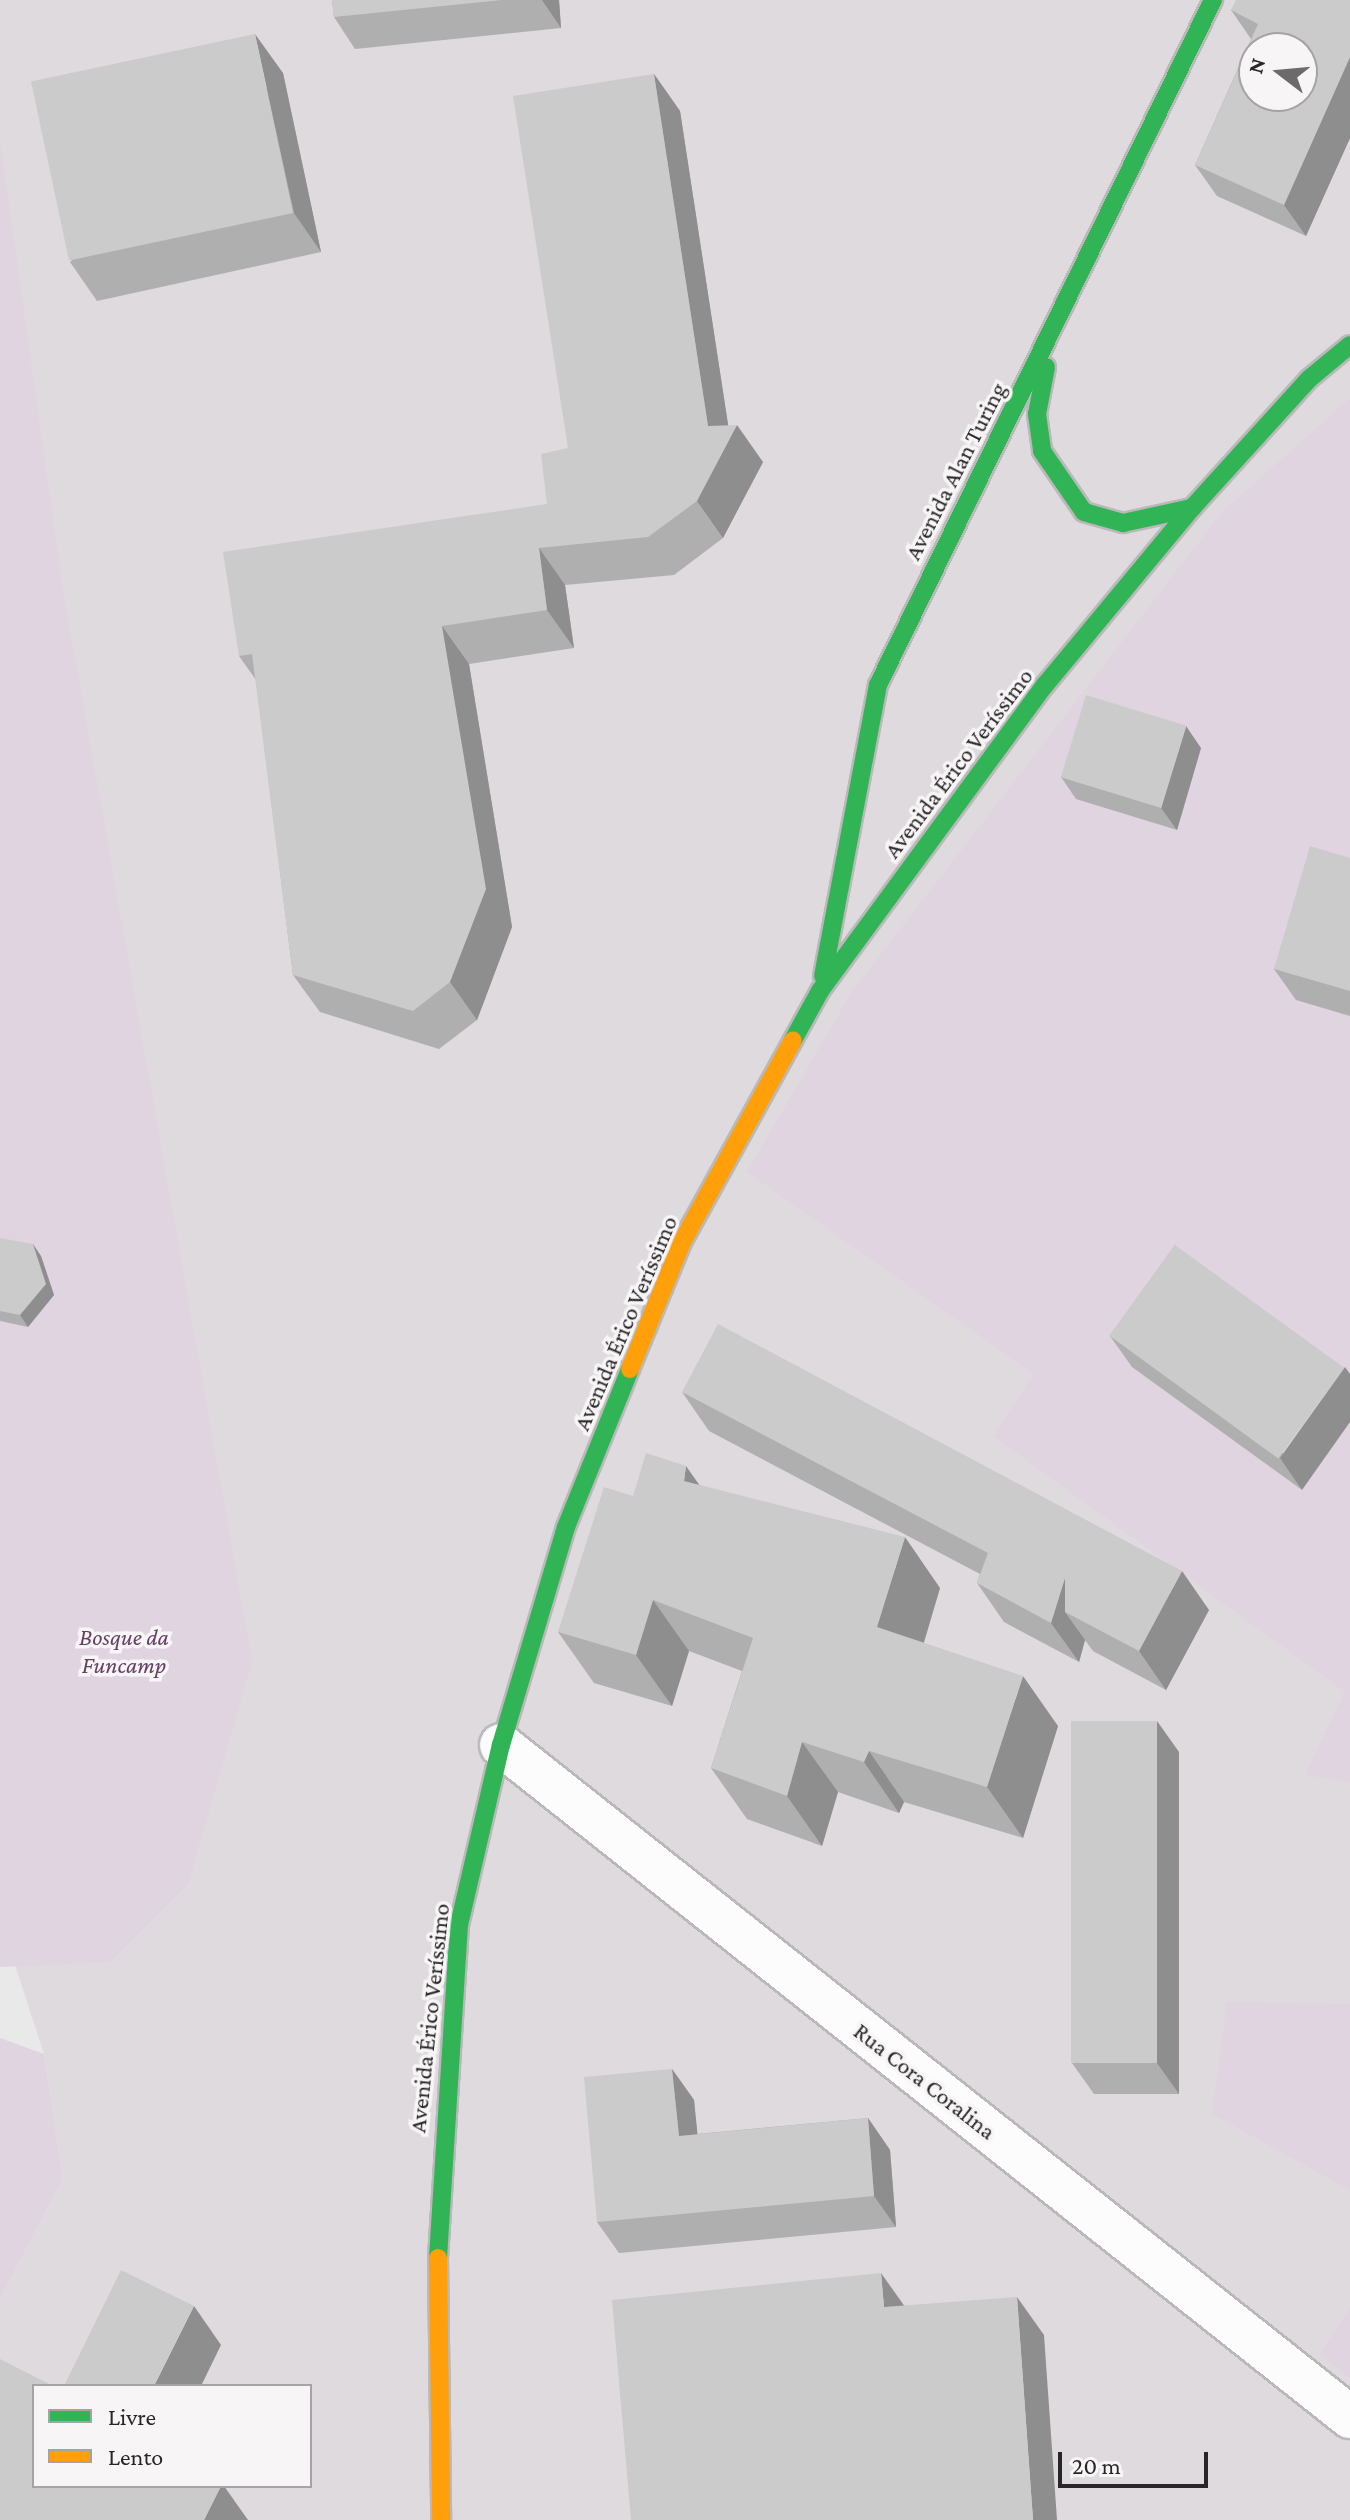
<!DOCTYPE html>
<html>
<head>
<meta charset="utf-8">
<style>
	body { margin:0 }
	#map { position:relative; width:1350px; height:2520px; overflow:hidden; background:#e9e9e9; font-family:"Crimson Pro",serif }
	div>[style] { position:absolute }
	.built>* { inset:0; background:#dedadd }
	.green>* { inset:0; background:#e1d4e1 }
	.roads { filter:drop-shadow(2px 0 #b9b9b9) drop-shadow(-2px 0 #b9b9b9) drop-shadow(0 2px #b9b9b9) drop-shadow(0 -2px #b9b9b9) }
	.street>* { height:42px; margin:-21px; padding:0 21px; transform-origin:21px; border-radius:21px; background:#fcfcfc }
	.fast>* { height:18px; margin:-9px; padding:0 9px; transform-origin:9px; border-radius:9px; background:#30b455 }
	.slow>* { height:18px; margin:-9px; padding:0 9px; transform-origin:9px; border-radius:9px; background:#ff9f0a }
	.wall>* { inset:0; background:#afafaf }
	.shaded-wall>* { inset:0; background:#8e8e8e }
	.building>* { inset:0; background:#cbcbcb; transform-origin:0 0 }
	span { translate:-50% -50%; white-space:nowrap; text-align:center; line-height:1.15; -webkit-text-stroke:7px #f8f5f7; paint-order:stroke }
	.street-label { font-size:24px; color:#282728 }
	.park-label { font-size:24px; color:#644063; font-style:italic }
	.legend { position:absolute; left:32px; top:2384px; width:280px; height:104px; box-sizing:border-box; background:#f8f5f7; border:2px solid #a5a3a4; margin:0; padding:10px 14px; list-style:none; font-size:24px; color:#282728 }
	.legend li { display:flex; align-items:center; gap:16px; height:40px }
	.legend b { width:40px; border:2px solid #a5a3a4 }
	.north { position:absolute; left:1238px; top:32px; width:80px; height:80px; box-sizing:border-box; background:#f8f5f7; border:2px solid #a5a3a4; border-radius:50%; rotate:286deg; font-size:22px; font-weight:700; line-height:32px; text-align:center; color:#282728 }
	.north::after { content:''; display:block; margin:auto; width:28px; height:36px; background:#6c6b6c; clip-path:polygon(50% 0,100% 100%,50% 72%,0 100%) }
	.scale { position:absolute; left:1058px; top:2452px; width:150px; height:36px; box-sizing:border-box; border:4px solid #282728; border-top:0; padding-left:10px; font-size:24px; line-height:28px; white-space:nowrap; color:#282728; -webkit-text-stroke:6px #f8f5f7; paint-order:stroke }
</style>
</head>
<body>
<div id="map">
	<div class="built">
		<i style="clip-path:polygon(evenodd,0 0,1350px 0,1350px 2520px,0 2520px,0 2299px,63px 2179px,44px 2054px,0 1919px,0 0,1254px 48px,1302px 48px,1302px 96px,1254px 96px,1254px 48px,0 0,34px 2386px,310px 2386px,310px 2486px,34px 2486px,34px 2386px)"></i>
	</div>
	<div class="green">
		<i style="clip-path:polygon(0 141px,63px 590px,252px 1662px,188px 1884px,110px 1962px,0 1967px)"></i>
		<i style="clip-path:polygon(1350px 398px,1350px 1782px,1305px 1775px,1345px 1692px,993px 1436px,1034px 1374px,747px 1172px,851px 993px,1222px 512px)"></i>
		<i style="clip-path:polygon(1227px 2002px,1350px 2004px,1350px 2190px,1212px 2114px)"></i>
		<i style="clip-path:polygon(0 2038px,44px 2054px,63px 2179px,0 2299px)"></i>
		<i style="clip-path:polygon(1350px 2309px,1350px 2379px,1320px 2354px)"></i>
	</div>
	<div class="roads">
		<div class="street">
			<i style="left:501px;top:1745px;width:1083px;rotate:38.36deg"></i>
		</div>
		<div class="fast">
			<i style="left:1046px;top:367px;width:48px;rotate:100.8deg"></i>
			<i style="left:1037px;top:414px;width:37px;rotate:82deg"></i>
			<i style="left:1042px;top:451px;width:74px;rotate:55.5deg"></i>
			<i style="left:1084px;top:512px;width:41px;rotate:15.8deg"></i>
			<i style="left:1123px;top:523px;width:71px;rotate:-12.3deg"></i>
			<i style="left:823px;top:976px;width:296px;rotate:-79.3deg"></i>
			<i style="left:878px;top:685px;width:763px;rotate:-63.94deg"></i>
			<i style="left:793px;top:1040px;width:56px;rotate:-61.1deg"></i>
			<i style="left:820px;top:991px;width:380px;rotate:-53.7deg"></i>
			<i style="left:1045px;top:685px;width:230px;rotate:-50.3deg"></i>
			<i style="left:1192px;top:508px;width:174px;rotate:-47.8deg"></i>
			<i style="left:1309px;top:379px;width:53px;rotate:-39.7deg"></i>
			<i style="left:438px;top:2258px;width:334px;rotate:-86.4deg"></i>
			<i style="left:459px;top:1925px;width:185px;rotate:-76.9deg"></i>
			<i style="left:501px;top:1745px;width:227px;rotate:-73.4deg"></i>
			<i style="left:566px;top:1527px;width:170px;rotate:-67.9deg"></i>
		</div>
		<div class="slow">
			<i style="left:630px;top:1369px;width:137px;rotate:-67.7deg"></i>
			<i style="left:682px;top:1242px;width:230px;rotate:-61.2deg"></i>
			<i style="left:438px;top:2258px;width:262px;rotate:89.3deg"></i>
		</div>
	</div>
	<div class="wall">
		<i style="clip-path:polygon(332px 0,559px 0,561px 28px,355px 49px,334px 17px)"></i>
		<i style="clip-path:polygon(1350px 0,1350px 138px,1306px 236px,1217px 196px,1195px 165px,1251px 39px,1231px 10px)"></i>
		<i style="clip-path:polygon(283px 73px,321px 252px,97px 301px,70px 262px)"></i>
		<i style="clip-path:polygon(654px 74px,680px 111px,728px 425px,763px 462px,723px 538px,674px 575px,565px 585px,574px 648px,469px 664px,512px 927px,477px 1020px,439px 1049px,320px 1012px,293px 975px,256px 680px,239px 656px,547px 504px,568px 448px)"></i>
		<i style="clip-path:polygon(1201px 748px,1177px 830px,1076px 799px,1061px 777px)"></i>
		<i style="clip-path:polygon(1350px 858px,1350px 1016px,1296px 1000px,1274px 969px)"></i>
		<i style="clip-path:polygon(0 1238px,41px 1256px,54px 1295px,28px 1327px,0 1321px)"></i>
		<i style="clip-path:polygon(1175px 1245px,1302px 1490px,1132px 1367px,1110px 1336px)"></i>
		<i style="clip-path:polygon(682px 1392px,1209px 1610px,1166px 1690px,1093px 1651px,1085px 1640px,1079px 1662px,1004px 1622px,977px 1583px,980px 1574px,709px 1431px)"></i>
		<i style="clip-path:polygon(699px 1485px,940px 1588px,924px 1643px,1058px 1726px,1023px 1838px,904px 1802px,899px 1813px,838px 1792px,822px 1846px,747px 1819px,711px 1768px,742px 1671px,689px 1651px,672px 1706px,594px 1683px,558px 1632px)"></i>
		<i style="clip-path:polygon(1179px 1752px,1179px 2094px,1094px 2094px,1072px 2063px)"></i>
		<i style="clip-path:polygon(672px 2069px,694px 2100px,697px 2134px,868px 2118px,890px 2150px,896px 2227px,619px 2253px,597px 2222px)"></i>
	</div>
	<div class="shaded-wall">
		<i style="clip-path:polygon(542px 0,559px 0,561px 28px)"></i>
		<i style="clip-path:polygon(255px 34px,283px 73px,321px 252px,294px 213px)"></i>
		<i style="clip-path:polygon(1350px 57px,1350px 138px,1306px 236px,1284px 205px)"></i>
		<i style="clip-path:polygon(654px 74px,680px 111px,730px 437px,737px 425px,763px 462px,723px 538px,697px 501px,708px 426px)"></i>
		<i style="clip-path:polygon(539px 548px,565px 585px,574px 648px,547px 610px)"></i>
		<i style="clip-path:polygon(442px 626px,469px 664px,512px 927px,477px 1020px,450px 982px)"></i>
		<i style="clip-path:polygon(1186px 726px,1201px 748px,1177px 830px,1161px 808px)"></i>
		<i style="clip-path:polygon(33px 1244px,41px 1256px,54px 1295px,28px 1327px,20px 1315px)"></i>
		<i style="clip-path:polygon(1345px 1367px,1350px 1374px,1350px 1422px,1302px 1490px,1280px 1458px)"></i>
		<i style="clip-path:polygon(686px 1466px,722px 1517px,684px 1481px)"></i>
		<i style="clip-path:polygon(905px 1537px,940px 1588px,913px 1678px,877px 1627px)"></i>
		<i style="clip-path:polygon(1182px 1571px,1209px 1610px,1166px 1690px,1139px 1651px)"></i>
		<i style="clip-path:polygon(1065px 1578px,1065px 1612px,1085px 1640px,1079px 1662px,1051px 1623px)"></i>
		<i style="clip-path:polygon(653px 1600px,689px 1651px,672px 1706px,636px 1655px)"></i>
		<i style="clip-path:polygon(1023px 1676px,1058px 1726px,1023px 1838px,987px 1787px)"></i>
		<i style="clip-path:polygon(1157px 1721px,1179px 1752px,1179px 2094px,1157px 2063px)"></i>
		<i style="clip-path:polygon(802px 1742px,838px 1792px,822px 1846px,787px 1796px)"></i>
		<i style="clip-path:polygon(869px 1751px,904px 1802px,899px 1813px,864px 1762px)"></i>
		<i style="clip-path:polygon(672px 2069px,694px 2100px,701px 2168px,679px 2136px)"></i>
		<i style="clip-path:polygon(868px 2118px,890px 2150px,896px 2227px,874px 2196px)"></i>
		<i style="clip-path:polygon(881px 2273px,908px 2311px,884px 2307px)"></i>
		<i style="clip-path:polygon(1017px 2297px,1044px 2335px,1057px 2520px,1033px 2520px)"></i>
		<i style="clip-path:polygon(194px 2306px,221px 2345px,201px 2386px,154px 2386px)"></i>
		<i style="clip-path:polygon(221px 2486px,224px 2486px,248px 2520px,204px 2520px)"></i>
	</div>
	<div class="building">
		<i style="clip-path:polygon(332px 0,502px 0,334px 17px)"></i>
		<i style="clip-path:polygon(evenodd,1236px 0,1350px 0,1350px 57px,1284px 205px,1195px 165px,1258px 24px,1231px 10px,1236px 0,1254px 48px,1302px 48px,1302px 96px,1254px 96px,1254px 48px)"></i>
		<i style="left:255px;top:34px;width:183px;height:229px;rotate:78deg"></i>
		<i style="clip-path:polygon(654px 74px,708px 426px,737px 425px,697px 501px,648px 537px,539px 548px,547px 610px,442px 626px,486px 889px,450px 982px,413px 1011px,293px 975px,252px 654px,239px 656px,223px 552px,547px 504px,541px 454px,568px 448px,513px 96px)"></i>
		<i style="left:1086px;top:695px;width:105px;height:86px;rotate:17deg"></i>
		<i style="clip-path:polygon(1310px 846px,1350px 858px,1350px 991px,1274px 969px)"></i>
		<i style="clip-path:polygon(0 1238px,33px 1244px,46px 1284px,20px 1315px,0 1311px)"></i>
		<i style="left:1175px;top:1245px;width:209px;height:112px;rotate:36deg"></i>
		<i style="clip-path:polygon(718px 1324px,1182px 1571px,1139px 1651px,1065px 1612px,1065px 1578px,1051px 1623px,977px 1583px,988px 1553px,682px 1392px)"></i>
		<i style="clip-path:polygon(646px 1453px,686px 1466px,684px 1481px,905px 1537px,877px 1627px,1023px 1676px,987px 1787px,869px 1751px,864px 1762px,802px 1742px,787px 1796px,711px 1768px,753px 1638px,653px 1600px,636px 1655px,558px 1632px,604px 1487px,633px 1496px)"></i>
		<i style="left:1071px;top:1721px;width:86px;height:342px"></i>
		<i style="clip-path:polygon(672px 2069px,679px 2136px,868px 2118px,874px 2196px,597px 2222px,584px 2077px)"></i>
		<i style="clip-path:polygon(121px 2270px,194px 2306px,154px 2386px,64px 2386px)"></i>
		<i style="clip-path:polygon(881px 2273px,884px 2307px,1017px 2297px,1033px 2520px,631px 2520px,612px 2300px)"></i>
		<i style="clip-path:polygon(0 2359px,53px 2386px,34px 2386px,34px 2486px,221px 2486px,204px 2520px,0 2520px)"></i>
	</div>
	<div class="street-label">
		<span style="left:955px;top:471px;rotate:-63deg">Avenida Alan Turing</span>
		<span style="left:958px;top:763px;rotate:-53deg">Avenida Érico Veríssimo</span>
		<span style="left:625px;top:1323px;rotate:-67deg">Avenida Érico Veríssimo</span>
		<span style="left:429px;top:2018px;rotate:-84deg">Avenida Érico Veríssimo</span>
		<span style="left:925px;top:2081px;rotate:38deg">Rua Cora Coralina</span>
	</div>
	<div class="park-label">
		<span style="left:124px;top:1651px">Bosque da<br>Funcamp</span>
	</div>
	<ul class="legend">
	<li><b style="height:10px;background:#30b455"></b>Livre</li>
	<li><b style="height:10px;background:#ff9f0a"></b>Lento</li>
	</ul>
	<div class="north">N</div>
	<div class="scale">20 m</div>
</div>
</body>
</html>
